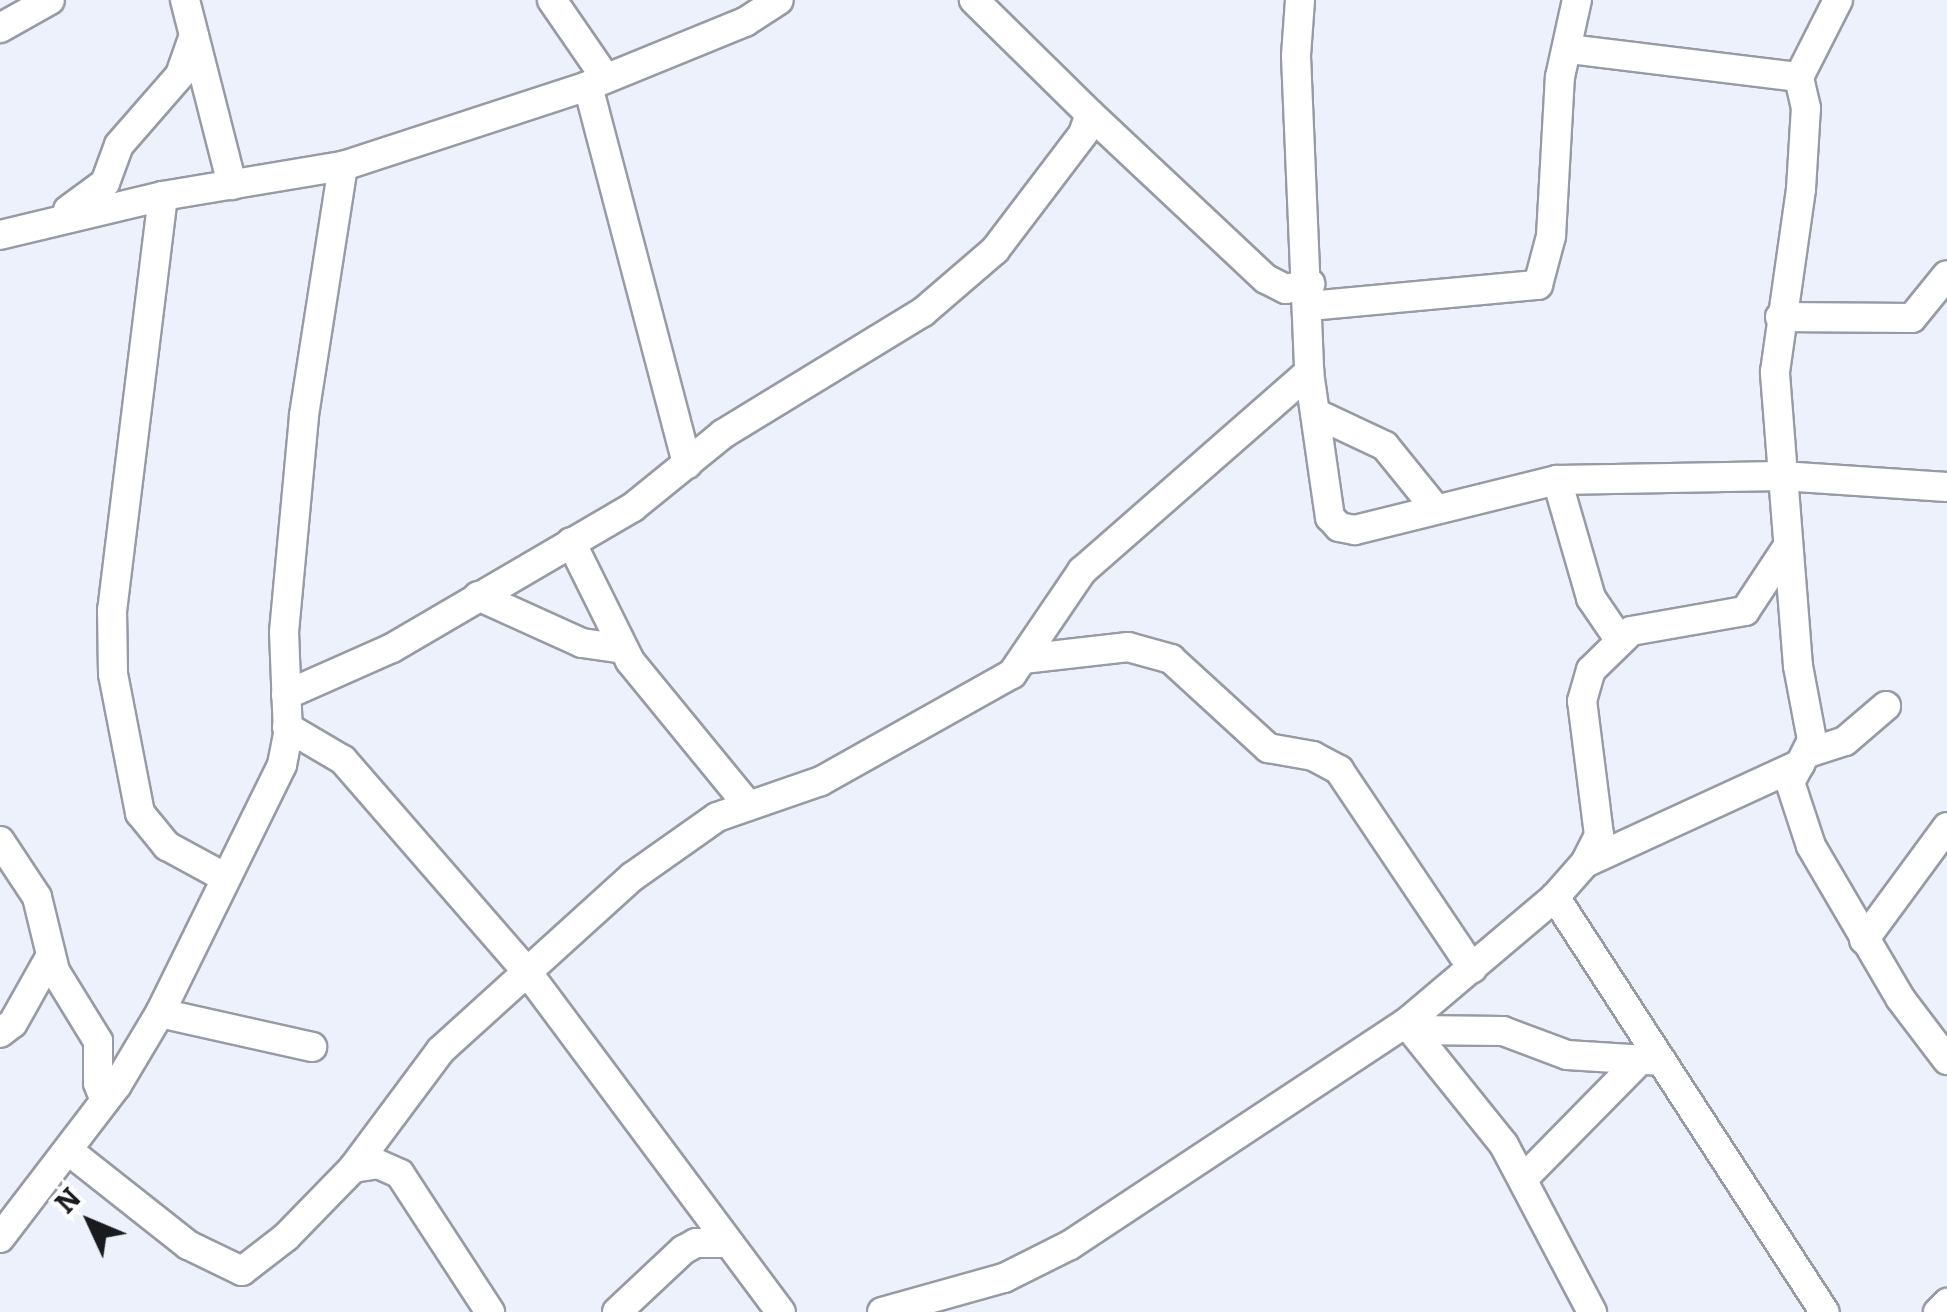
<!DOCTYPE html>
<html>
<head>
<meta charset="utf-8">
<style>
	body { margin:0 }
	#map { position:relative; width:1947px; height:1312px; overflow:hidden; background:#edf1fc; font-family:Bitter,serif }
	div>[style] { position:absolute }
	.roads { filter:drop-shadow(2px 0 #969ba4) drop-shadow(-2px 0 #969ba4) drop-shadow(0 2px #969ba4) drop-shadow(0 -2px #969ba4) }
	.minor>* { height:28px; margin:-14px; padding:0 14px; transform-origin:14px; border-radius:14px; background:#fff }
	span { translate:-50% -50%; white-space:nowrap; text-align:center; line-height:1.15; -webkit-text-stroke:9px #fff; paint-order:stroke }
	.north { position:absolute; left:40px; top:1172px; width:100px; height:100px; -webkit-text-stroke:8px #fff; paint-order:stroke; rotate:314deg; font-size:28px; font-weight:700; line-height:40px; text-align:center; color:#1a1b1f }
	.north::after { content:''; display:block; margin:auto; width:35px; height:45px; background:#1a1b1f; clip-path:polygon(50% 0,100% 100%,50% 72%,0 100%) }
</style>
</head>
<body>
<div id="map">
	<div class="roads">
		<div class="minor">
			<i style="left:185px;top:0;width:191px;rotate:75.7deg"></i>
			<i style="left:552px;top:0;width:93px;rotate:55.5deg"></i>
			<i style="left:1300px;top:0;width:56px;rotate:94.1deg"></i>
			<i style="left:1296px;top:56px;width:316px;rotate:87.6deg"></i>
			<i style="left:1309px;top:372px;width:147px;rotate:81.8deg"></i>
			<i style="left:1330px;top:517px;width:13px;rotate:48deg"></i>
			<i style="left:1339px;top:527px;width:16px;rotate:11deg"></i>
			<i style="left:1355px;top:530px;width:208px;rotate:-13.9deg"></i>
			<i style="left:1557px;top:480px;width:225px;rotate:-1deg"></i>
			<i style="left:1782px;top:476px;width:165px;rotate:3.8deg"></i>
			<i style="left:0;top:28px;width:57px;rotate:-29.2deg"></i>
			<i style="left:1570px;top:49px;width:231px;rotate:7deg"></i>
			<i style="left:588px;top:86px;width:391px;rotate:75.3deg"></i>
			<i style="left:1090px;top:114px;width:241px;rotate:43.2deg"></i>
			<i style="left:1266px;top:279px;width:22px;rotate:27deg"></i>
			<i style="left:1286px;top:289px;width:25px;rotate:-12deg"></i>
			<i style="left:163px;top:196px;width:417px;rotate:97deg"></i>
			<i style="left:112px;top:610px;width:64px;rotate:89.1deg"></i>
			<i style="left:113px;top:674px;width:142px;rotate:79deg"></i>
			<i style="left:140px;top:813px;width:43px;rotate:50.7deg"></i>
			<i style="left:167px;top:846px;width:67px;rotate:28.5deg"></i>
			<i style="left:68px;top:210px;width:46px;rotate:-36.1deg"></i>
			<i style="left:105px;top:183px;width:40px;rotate:-69.8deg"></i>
			<i style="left:119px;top:145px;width:93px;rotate:-48.9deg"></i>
			<i style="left:180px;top:75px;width:42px;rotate:-70.7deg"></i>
			<i style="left:0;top:235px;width:168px;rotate:-13.5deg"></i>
			<i style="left:163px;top:196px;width:182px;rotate:-9.5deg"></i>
			<i style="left:343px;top:166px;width:258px;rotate:-18.1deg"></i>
			<i style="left:588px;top:86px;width:170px;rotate:-22.2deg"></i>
			<i style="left:745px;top:22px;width:40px;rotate:-32.9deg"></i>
			<i style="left:1310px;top:306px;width:229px;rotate:-5.3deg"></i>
			<i style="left:1538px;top:285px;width:51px;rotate:-75.1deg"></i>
			<i style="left:1551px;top:236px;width:159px;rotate:-86.8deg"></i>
			<i style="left:1560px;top:77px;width:79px;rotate:-77.6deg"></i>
			<i style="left:1780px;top:317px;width:132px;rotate:0.4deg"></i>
			<i style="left:1912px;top:318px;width:55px;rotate:-50.9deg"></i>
			<i style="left:1315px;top:413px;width:77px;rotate:25.2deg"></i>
			<i style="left:1385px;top:446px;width:81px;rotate:51deg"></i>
			<i style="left:1557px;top:480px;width:123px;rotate:73.9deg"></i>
			<i style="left:1591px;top:598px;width:50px;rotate:55.7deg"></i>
			<i style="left:571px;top:542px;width:133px;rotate:63.6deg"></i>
			<i style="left:630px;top:661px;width:186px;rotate:50.7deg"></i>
			<i style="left:478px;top:596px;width:114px;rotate:24.3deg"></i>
			<i style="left:582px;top:643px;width:42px;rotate:8.1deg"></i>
			<i style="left:1023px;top:659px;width:106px;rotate:-6.5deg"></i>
			<i style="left:1128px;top:647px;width:45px;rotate:15.6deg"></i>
			<i style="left:1171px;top:659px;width:132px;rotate:42.5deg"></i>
			<i style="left:1268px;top:748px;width:46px;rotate:10.1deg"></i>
			<i style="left:1313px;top:756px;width:30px;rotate:28deg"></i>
			<i style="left:1339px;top:770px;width:239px;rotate:56.1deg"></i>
			<i style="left:286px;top:695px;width:116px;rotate:-23.9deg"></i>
			<i style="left:392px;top:648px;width:279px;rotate:-30.3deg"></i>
			<i style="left:633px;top:507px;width:116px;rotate:-39deg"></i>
			<i style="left:723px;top:434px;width:234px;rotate:-31.4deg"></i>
			<i style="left:923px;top:312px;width:95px;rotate:-40.7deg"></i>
			<i style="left:995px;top:250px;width:146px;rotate:-52.8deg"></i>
			<i style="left:1083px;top:134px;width:21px;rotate:-71deg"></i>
			<i style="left:1090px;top:114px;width:163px;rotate:-135.5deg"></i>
			<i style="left:287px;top:727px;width:65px;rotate:30.5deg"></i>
			<i style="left:343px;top:760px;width:277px;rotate:49deg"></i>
			<i style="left:525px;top:969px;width:428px;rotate:53.3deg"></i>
			<i style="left:1808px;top:753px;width:39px;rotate:-18deg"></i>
			<i style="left:1845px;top:741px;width:54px;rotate:-40.5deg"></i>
			<i style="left:1800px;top:764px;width:21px;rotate:119deg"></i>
			<i style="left:1790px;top:782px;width:67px;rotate:71.8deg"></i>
			<i style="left:1811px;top:846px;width:176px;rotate:59.6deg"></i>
			<i style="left:1900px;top:998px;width:78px;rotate:52.8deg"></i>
			<i style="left:0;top:841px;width:67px;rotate:56.5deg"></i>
			<i style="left:37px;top:897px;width:76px;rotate:76.3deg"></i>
			<i style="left:55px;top:971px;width:82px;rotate:58.4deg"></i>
			<i style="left:98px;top:1041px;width:42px;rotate:90deg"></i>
			<i style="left:98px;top:1083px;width:19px;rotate:69deg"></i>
			<i style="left:1585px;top:863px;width:31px;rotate:-63deg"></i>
			<i style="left:1599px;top:835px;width:135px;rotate:-97.2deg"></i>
			<i style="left:1582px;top:701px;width:32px;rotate:-74deg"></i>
			<i style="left:1591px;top:670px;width:56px;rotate:-44.3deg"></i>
			<i style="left:1631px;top:631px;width:116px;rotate:-10deg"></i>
			<i style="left:1745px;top:611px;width:74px;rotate:-56.5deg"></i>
			<i style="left:1555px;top:897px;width:495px;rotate:57deg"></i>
			<i style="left:1864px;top:940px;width:140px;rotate:-53.7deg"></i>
			<i style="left:160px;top:1013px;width:156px;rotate:12.6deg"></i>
			<i style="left:1406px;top:1023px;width:156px;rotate:51.2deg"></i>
			<i style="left:1504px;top:1145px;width:189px;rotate:62.2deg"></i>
			<i style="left:1412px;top:1030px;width:91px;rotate:0.6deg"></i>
			<i style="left:1503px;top:1031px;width:68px;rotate:20.6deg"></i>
			<i style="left:1567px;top:1055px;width:95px;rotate:3.6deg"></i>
			<i style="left:0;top:1033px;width:16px;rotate:-38deg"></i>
			<i style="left:13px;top:1023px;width:76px;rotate:-60.7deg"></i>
			<i style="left:69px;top:1151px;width:152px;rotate:38.3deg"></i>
			<i style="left:188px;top:1245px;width:60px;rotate:25.7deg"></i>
			<i style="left:242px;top:1271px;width:56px;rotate:-37.7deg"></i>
			<i style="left:286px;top:1237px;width:96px;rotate:-45.8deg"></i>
			<i style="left:353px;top:1168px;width:147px;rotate:-53.3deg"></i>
			<i style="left:441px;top:1050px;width:258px;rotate:-42.2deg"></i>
			<i style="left:632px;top:877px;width:104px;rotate:-35.2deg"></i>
			<i style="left:717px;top:817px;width:110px;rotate:-19.1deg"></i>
			<i style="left:821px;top:781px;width:219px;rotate:-29.3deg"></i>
			<i style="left:1012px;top:674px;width:125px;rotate:-55.8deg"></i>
			<i style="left:1082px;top:571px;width:302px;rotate:-41.2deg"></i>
			<i style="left:353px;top:1168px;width:25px;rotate:-9deg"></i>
			<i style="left:378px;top:1164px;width:24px;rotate:24deg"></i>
			<i style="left:400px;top:1174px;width:165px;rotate:56.9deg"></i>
			<i style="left:1524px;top:1178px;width:165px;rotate:-45.5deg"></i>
			<i style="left:0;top:1238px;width:193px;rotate:-52.6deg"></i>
			<i style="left:117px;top:1085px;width:84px;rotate:-59.2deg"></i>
			<i style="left:160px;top:1013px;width:276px;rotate:-63.8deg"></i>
			<i style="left:282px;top:765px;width:31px;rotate:-79deg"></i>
			<i style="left:288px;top:735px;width:103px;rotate:-92.2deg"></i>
			<i style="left:284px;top:632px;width:218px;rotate:-84.7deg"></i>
			<i style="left:304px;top:415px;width:252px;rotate:-81.1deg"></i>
			<i style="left:617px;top:1312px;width:91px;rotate:-43.2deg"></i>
			<i style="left:683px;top:1250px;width:15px;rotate:-28deg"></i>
			<i style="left:696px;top:1243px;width:30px"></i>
			<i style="left:882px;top:1312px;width:127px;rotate:-15.6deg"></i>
			<i style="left:1004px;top:1278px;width:74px;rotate:-26.6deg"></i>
			<i style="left:1070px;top:1245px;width:403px;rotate:-33.5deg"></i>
			<i style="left:1406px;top:1023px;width:195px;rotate:-40.2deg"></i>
			<i style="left:1555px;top:897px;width:45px;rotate:-48.6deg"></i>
			<i style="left:1585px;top:863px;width:237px;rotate:-24.7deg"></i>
			<i style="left:1800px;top:764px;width:27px;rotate:-63deg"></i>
			<i style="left:1812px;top:740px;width:75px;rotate:-100.7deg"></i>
			<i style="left:1798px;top:666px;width:295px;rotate:-94.5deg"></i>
			<i style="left:1775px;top:372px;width:185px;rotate:-81.9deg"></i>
			<i style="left:1801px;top:189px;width:81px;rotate:-86.5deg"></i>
			<i style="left:1806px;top:108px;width:32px;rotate:-103deg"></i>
			<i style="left:1799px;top:77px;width:86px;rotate:-63.1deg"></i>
			<i style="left:1938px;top:1312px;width:13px;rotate:-45deg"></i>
		</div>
	</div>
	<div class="north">N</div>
</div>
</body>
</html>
